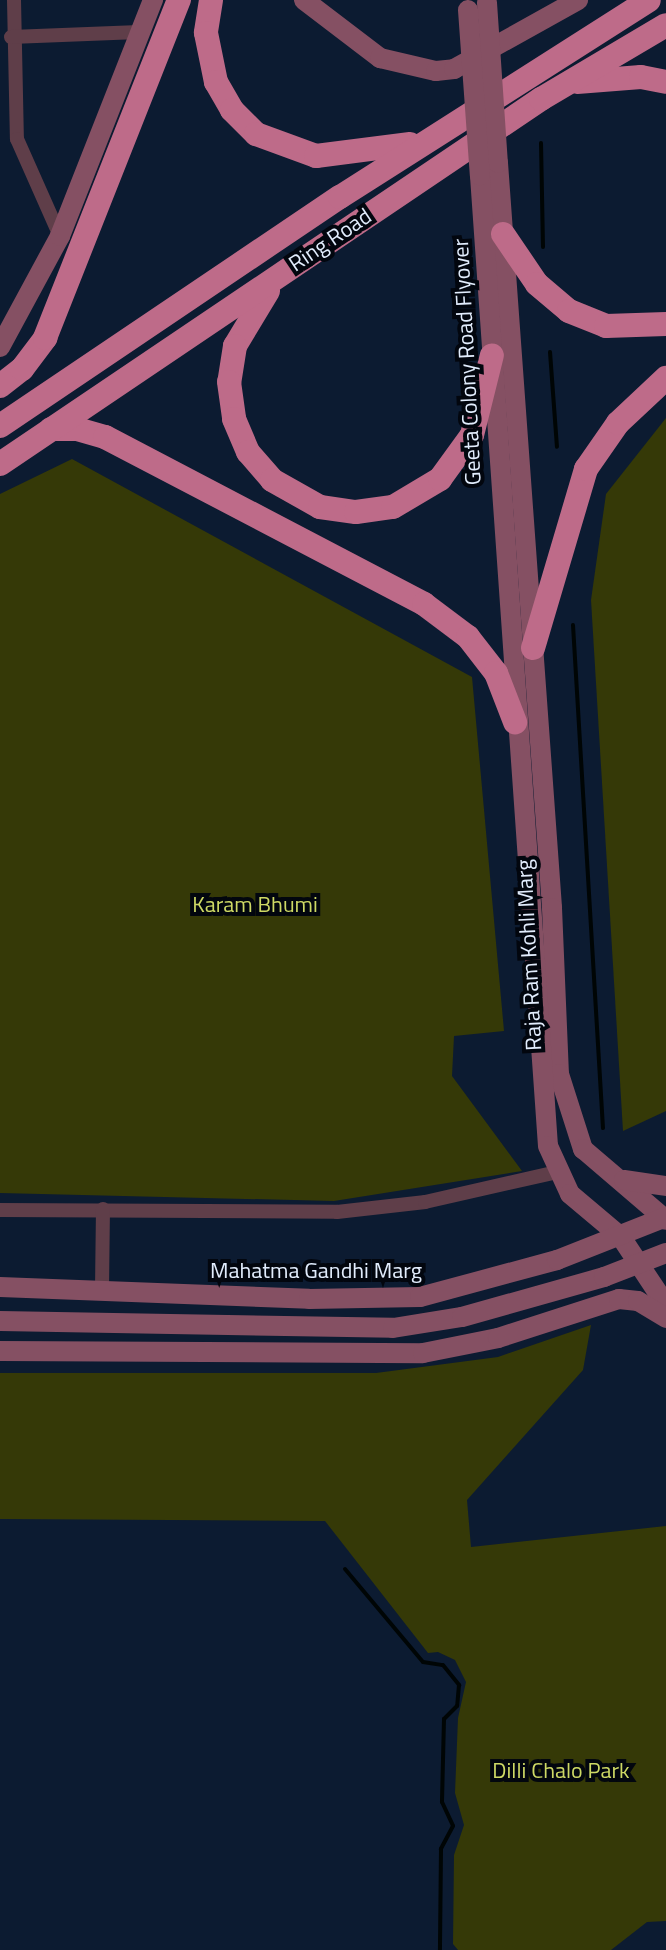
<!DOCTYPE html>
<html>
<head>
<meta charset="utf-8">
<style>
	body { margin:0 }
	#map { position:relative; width:666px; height:1950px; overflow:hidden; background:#0c1b31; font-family:"Titillium Web",sans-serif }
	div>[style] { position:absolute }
	.green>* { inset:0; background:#353907 }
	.stream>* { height:4px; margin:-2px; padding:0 2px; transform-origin:2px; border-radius:2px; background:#000505 }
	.street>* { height:14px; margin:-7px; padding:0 7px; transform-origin:7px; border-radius:7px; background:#5f3e49 }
	.secondary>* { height:20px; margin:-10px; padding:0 10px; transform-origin:10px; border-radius:10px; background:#855063 }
	.highway>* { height:24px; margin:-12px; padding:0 12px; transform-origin:12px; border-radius:12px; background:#be6b89 }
	.secondary-bridge>* { height:20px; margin:-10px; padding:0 10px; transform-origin:10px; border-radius:10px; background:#855063 }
	span { translate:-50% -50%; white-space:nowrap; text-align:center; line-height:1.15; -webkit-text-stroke:8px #02060e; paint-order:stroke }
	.street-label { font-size:22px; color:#e2edfd }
	.park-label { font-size:22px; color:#ced965 }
</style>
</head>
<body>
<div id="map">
	<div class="green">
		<i style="clip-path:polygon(666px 418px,666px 1111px,623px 1131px,591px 600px,606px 494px)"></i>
		<i style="clip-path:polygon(72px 459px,472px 677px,504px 1031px,454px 1036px,452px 1076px,522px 1171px,334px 1201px,0 1193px,0 494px)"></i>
		<i style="clip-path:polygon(591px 1325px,583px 1370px,467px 1500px,471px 1547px,666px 1526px,666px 1921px,647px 1922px,611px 1950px,458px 1950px,453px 1944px,454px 1855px,464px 1825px,455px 1793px,458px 1718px,466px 1682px,455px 1660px,438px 1652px,428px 1653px,325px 1521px,0 1519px,0 1373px,376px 1373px,498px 1357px)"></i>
	</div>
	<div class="stream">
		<i style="left:541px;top:143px;width:104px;rotate:88.9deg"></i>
		<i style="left:550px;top:352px;width:95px;rotate:85.8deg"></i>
		<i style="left:573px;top:625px;width:504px;rotate:86.59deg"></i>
		<i style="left:345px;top:1569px;width:121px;rotate:50deg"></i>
		<i style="left:423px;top:1662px;width:20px;rotate:9deg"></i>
		<i style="left:443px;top:1665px;width:26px;rotate:51deg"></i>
		<i style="left:459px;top:1685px;width:21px;rotate:95deg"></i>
		<i style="left:457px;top:1706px;width:18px;rotate:135deg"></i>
		<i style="left:444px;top:1719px;width:83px;rotate:91.4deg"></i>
		<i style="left:442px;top:1802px;width:26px;rotate:65deg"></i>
		<i style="left:453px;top:1826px;width:26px;rotate:118deg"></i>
		<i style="left:441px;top:1849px;width:101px;rotate:90.6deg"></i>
	</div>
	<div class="street">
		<i style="left:14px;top:0;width:139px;rotate:88.8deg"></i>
		<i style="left:17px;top:139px;width:106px;rotate:66.1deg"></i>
		<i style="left:11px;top:37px;width:128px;rotate:-2.2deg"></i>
		<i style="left:0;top:1210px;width:337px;rotate:0.3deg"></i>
		<i style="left:337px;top:1212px;width:89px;rotate:-6.5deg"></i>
		<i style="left:425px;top:1202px;width:135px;rotate:-12.8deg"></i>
		<i style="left:102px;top:1289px;width:80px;rotate:-89.3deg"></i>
	</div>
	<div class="secondary">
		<i style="left:304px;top:0;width:96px;rotate:37.3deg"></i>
		<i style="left:380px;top:58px;width:57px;rotate:13.1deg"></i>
		<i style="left:436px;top:71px;width:18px;rotate:-6deg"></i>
		<i style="left:454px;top:69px;width:142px;rotate:-29.1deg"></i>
		<i style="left:498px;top:163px;width:747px;rotate:85.85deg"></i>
		<i style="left:552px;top:908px;width:166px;rotate:87.6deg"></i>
		<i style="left:559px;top:1074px;width:79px;rotate:72.3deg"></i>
		<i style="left:583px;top:1149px;width:109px;rotate:40.5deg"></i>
		<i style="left:480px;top:176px;width:972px;rotate:85.99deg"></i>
		<i style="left:548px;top:1146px;width:53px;rotate:65.4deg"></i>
		<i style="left:570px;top:1194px;width:67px;rotate:40.1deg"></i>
		<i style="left:621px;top:1237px;width:82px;rotate:56.5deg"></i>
		<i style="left:0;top:347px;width:126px;rotate:-61.6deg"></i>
		<i style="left:60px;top:236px;width:254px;rotate:-68.5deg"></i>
		<i style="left:624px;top:1180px;width:42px;rotate:8.1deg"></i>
		<i style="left:0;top:1287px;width:309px;rotate:2.2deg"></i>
		<i style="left:309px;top:1299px;width:111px;rotate:-1deg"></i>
		<i style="left:420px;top:1297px;width:142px;rotate:-15.1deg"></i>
		<i style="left:557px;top:1260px;width:117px;rotate:-21.5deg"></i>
		<i style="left:0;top:1321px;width:393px;rotate:1deg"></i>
		<i style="left:393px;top:1328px;width:70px;rotate:-9.1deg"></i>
		<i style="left:462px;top:1317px;width:148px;rotate:-15.7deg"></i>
		<i style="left:604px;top:1277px;width:66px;rotate:-21.2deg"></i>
		<i style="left:0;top:1351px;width:423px;rotate:0.3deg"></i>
		<i style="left:423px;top:1353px;width:76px;rotate:-11.3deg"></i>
		<i style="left:498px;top:1338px;width:127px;rotate:-17.9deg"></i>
		<i style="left:619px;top:1299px;width:19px;rotate:6deg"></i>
		<i style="left:638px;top:1301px;width:33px;rotate:31deg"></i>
	</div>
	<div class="highway">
		<i style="left:211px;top:0;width:33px;rotate:99deg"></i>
		<i style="left:206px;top:33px;width:50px;rotate:78.5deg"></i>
		<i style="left:216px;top:82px;width:32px;rotate:60deg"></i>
		<i style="left:232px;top:110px;width:34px;rotate:45deg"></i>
		<i style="left:256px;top:134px;width:64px;rotate:20.1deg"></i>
		<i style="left:316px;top:156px;width:95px;rotate:-7.3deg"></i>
		<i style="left:577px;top:82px;width:64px;rotate:-4.5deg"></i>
		<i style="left:641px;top:77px;width:25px;rotate:11deg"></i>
		<i style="left:503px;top:234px;width:60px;rotate:55.8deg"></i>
		<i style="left:537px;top:284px;width:42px;rotate:40.2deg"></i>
		<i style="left:569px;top:311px;width:40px;rotate:22deg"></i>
		<i style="left:606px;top:326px;width:60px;rotate:-1.9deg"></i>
		<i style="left:268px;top:291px;width:64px;rotate:121deg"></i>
		<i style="left:235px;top:346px;width:36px;rotate:99deg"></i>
		<i style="left:229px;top:382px;width:37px;rotate:82deg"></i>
		<i style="left:234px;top:419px;width:36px;rotate:67deg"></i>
		<i style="left:248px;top:452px;width:37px;rotate:49deg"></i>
		<i style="left:272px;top:480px;width:55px;rotate:29.4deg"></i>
		<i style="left:320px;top:507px;width:36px;rotate:8deg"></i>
		<i style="left:356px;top:512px;width:37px;rotate:-8deg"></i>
		<i style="left:393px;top:507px;width:55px;rotate:-30.8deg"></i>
		<i style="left:440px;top:479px;width:54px;rotate:-54deg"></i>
		<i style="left:472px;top:435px;width:82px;rotate:-76deg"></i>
		<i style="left:0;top:386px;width:28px;rotate:-38deg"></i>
		<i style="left:22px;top:369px;width:39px;rotate:-53deg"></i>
		<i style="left:45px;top:338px;width:364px;rotate:-68.4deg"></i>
		<i style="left:0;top:426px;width:410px;rotate:-34deg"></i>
		<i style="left:340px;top:197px;width:366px;rotate:-32.5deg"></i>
		<i style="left:51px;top:429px;width:26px"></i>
		<i style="left:77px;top:429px;width:29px;rotate:16deg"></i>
		<i style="left:105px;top:437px;width:360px;rotate:27.6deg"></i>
		<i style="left:424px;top:604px;width:55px;rotate:36.9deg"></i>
		<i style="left:468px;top:637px;width:46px;rotate:52.1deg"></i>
		<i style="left:496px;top:673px;width:53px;rotate:68.8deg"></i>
		<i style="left:0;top:464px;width:653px;rotate:-34.01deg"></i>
		<i style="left:541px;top:99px;width:145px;rotate:-30.6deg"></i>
		<i style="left:533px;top:648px;width:187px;rotate:-73.5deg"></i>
		<i style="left:586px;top:469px;width:56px;rotate:-55.2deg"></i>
		<i style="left:618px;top:423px;width:66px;rotate:-43.2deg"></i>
	</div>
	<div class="secondary-bridge">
		<i style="left:487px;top:3px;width:160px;rotate:86.1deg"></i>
		<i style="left:468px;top:10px;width:166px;rotate:85.9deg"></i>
	</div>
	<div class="street-label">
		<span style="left:330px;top:240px;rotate:-34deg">Ring Road</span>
		<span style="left:467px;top:362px;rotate:-93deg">Geeta Colony Road Flyover</span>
		<span style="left:529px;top:955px;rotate:-93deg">Raja Ram Kohli Marg</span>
		<span style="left:316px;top:1271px">Mahatma Gandhi Marg</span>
	</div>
	<div class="park-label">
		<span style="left:255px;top:905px">Karam Bhumi</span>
		<span style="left:561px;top:1771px">Dilli Chalo Park</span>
	</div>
</div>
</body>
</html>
